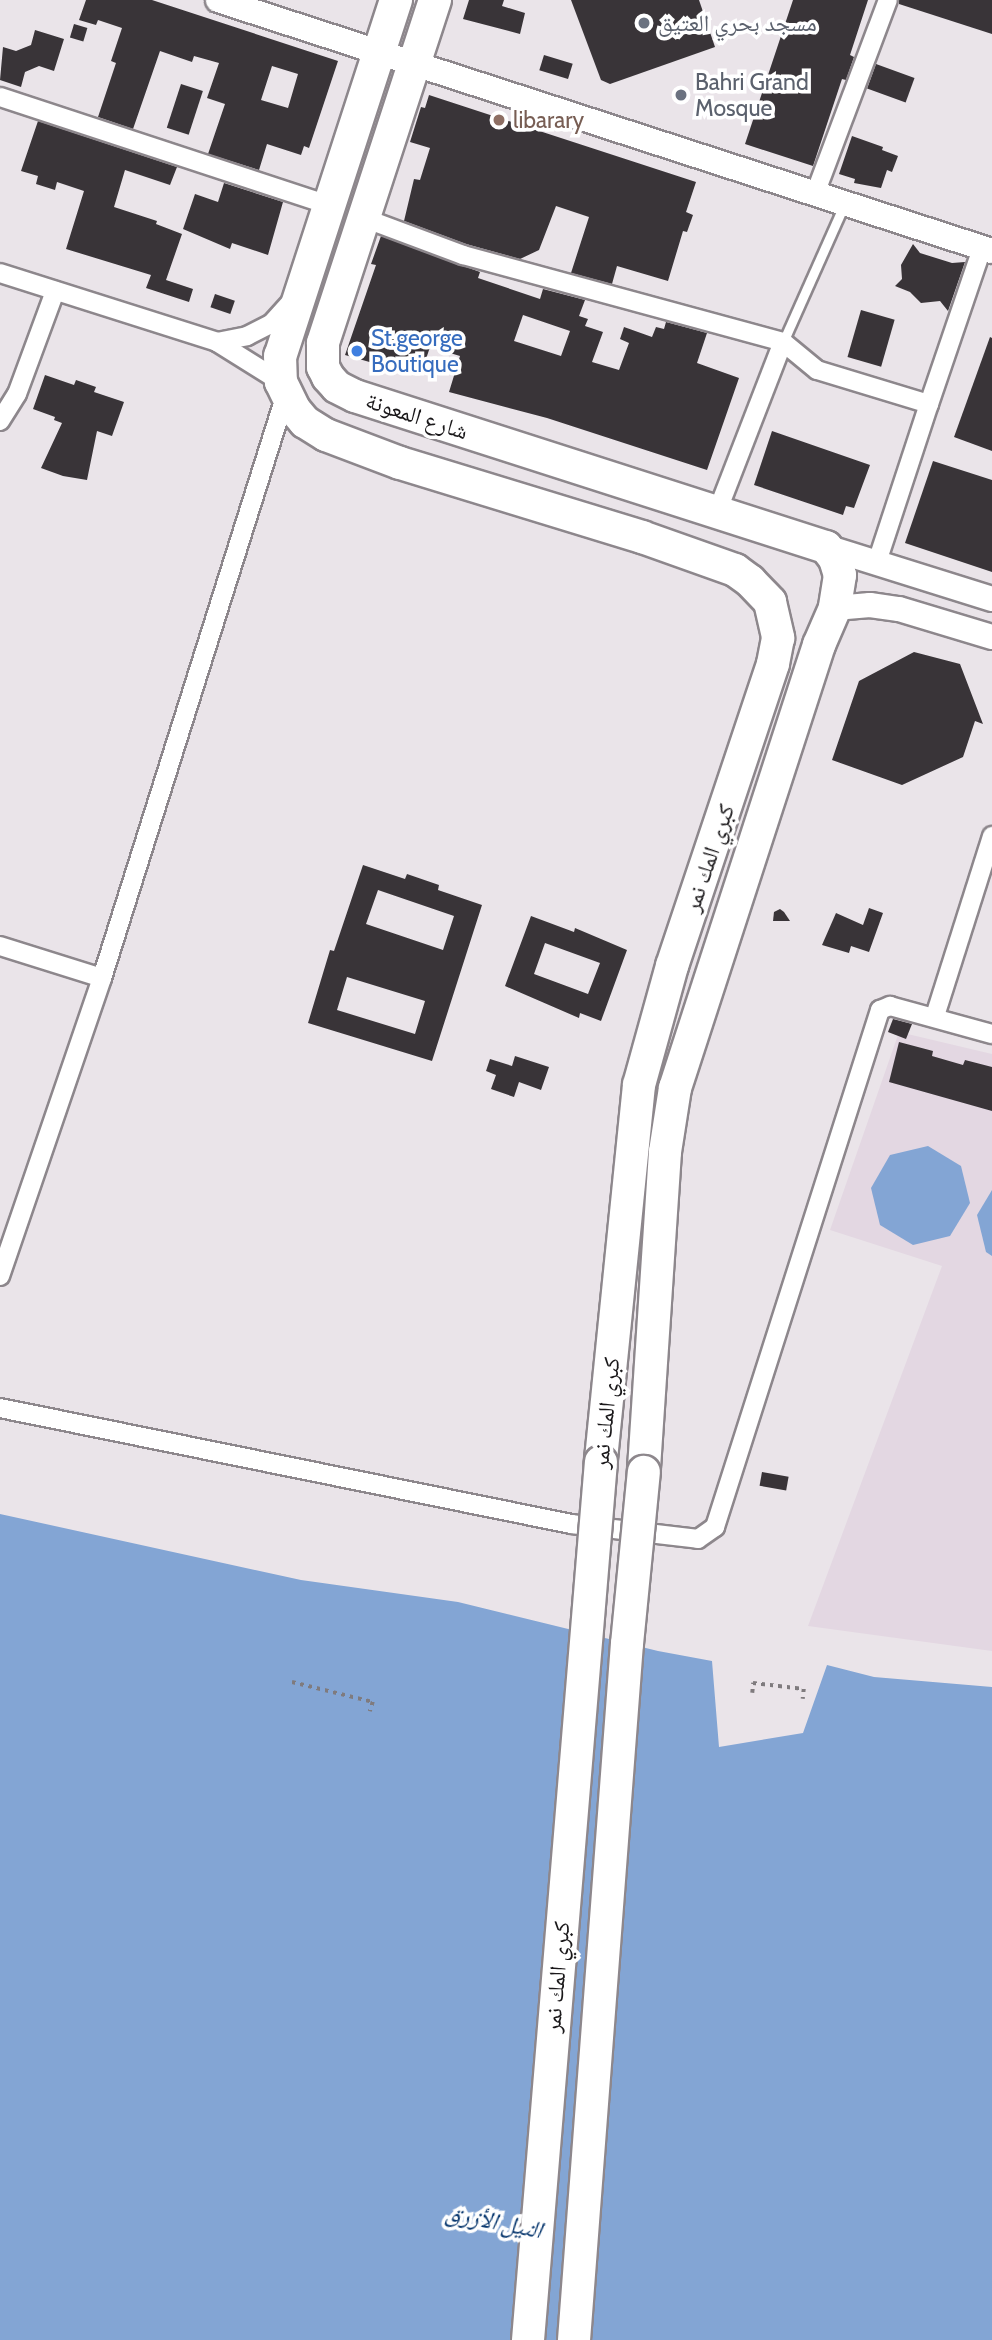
<!DOCTYPE html>
<html>
<head>
<meta charset="utf-8">
<style>
	body { margin:0 }
	#map { position:relative; width:992px; height:2340px; overflow:hidden; background:#eae4e9; font-family:Cabin,"Noto Naskh Arabic",sans-serif }
	div>[style] { position:absolute }
	.built>* { inset:0; background:#e3d7e2 }
	.water>* { inset:0; background:#83a5d4 }
	.building>* { inset:0; background:#393438; transform-origin:0 0 }
	.path>* { height:3.5px; margin-top:-1.75px; transform-origin:0; background:repeating-linear-gradient(90deg,#7f7b7e 0 3.5px,transparent 0 8.5px) }
	.roads { filter:drop-shadow(2px 0 #8d878c) drop-shadow(-2px 0 #8d878c) drop-shadow(0 2px #8d878c) drop-shadow(0 -2px #8d878c) }
	.lane>* { height:9px; margin:-4.5px; padding:0 4.5px; transform-origin:4.5px; border-radius:4.5px; background:#fff }
	.street>* { height:18px; margin:-9px; padding:0 9px; transform-origin:9px; border-radius:9px; background:#fff }
	.secondary>* { height:24px; margin:-12px; padding:0 12px; transform-origin:12px; border-radius:12px; background:#fff }
	.highway>* { height:32px; margin:-16px; padding:0 16px; transform-origin:16px; border-radius:16px; background:#fff }
	.bridges { filter:drop-shadow(2px 0 #8d878c) drop-shadow(-2px 0 #8d878c) drop-shadow(0 2px #8d878c) drop-shadow(0 -2px #8d878c) }
	.highway-bridge>* { height:32px; margin:-16px; padding:0 16px; transform-origin:16px; border-radius:16px; background:#fff }
	.dots>* { width:19px; height:19px; translate:-50% -50%; box-sizing:border-box; border:4px solid #fff; border-radius:50% }
	span { translate:-50% -50%; white-space:nowrap; text-align:center; line-height:1.15; -webkit-text-stroke:7px #fff; paint-order:stroke }
	.worship-label { font-size:23px; color:#5b616d }
	.left { translate:0 -50%; text-align:left }
	.education-label { font-size:23px; color:#785e54 }
	.shop-label { font-size:23px; color:#366cbe }
	.street-label { font-size:23px; color:#1a181a }
	.water-label { font-size:24px; color:#08376e; font-style:italic }
</style>
</head>
<body>
<div id="map">
	<div class="built">
		<i style="clip-path:polygon(899px 1032px,992px 1054px,992px 1651px,808px 1626px,942px 1266px,830px 1230px)"></i>
	</div>
	<div class="water">
		<i style="clip-path:polygon(928px 1146px,961px 1166px,970px 1203px,950px 1236px,913px 1245px,880px 1225px,871px 1188px,890px 1155px)"></i>
		<i style="clip-path:polygon(992px 1190px,992px 1256px,986px 1252px,977px 1215px)"></i>
		<i style="clip-path:polygon(0 1514px,301px 1580px,458px 1602px,658px 1651px,712px 1661px,719px 1747px,803px 1733px,827px 1665px,874px 1677px,992px 1687px,992px 2340px,0 2340px)"></i>
	</div>
	<div class="building">
		<i style="clip-path:polygon(evenodd,86px 0,152px 0,338px 61px,309px 148px,304px 146px,301px 155px,267px 144px,259px 170px,208px 154px,225px 104px,207px 98px,219px 63px,194px 56px,192px 62px,160px 51px,133px 129px,98px 117px,116px 63px,111px 61px,122px 28px,98px 20px,96px 25px,79px 20px,86px 0,272px 66px,298px 74px,288px 108px,261px 100px,272px 66px)"></i>
		<i style="clip-path:polygon(469px 0,504px 0,502px 6px,525px 13px,520px 34px,463px 19px)"></i>
		<i style="clip-path:polygon(571px 0,699px 0,715px 47px,610px 84px,601px 80px)"></i>
		<i style="clip-path:polygon(793px 0,868px 0,850px 55px,854px 57px,846px 80px,842px 79px,813px 166px,745px 144px)"></i>
		<i style="clip-path:polygon(899px 0,992px 0,992px 34px,899px 4px)"></i>
		<i style="left:74px;top:24px;width:14px;height:14px;rotate:17deg"></i>
		<i style="clip-path:polygon(35px 30px,64px 39px,54px 71px,39px 66px,25px 72px,21px 87px,0 80px,3px 47px,16px 51px,31px 45px)"></i>
		<i style="left:544px;top:55px;width:30px;height:16px;rotate:17deg"></i>
		<i style="left:876px;top:64px;width:41px;height:26px;rotate:20deg"></i>
		<i style="left:181px;top:84px;width:23px;height:46px;rotate:18deg"></i>
		<i style="clip-path:polygon(429px 95px,696px 182px,686px 212px,693px 215px,687px 232px,683px 231px,668px 281px,617px 266px,612px 284px,571px 273px,589px 217px,556px 206px,539px 250px,520px 259px,466px 244px,404px 221px,414px 179px,420px 180px,430px 148px,410px 142px,421px 107px,425px 108px)"></i>
		<i style="clip-path:polygon(38px 121px,177px 167px,170px 185px,125px 170px,114px 207px,157px 221px,156px 224px,182px 234px,166px 280px,193px 289px,189px 302px,146px 288px,151px 275px,66px 249px,84px 191px,57px 182px,55px 190px,36px 184px,38px 176px,21px 171px)"></i>
		<i style="clip-path:polygon(852px 136px,883px 147px,882px 150px,898px 156px,892px 172px,887px 170px,881px 188px,854px 183px,855px 179px,839px 174px)"></i>
		<i style="clip-path:polygon(224px 183px,283px 202px,268px 255px,232px 243px,230px 249px,183px 229px,195px 194px,218px 202px)"></i>
		<i style="clip-path:polygon(evenodd,381px 236px,480px 272px,478px 278px,540px 299px,543px 289px,585px 300px,579px 316px,588px 319px,585px 326px,603px 332px,592px 362px,619px 370px,629px 343px,620px 339px,624px 327px,652px 337px,656px 327px,664px 329px,666px 322px,707px 333px,697px 363px,739px 378px,707px 470px,547px 418px,449px 392px,460px 356px,430px 347px,422px 371px,396px 363px,394px 369px,345px 355px,376px 265px,371px 264px,381px 236px,523px 315px,570px 331px,561px 356px,514px 341px,523px 315px)"></i>
		<i style="clip-path:polygon(913px 244px,920px 253px,952px 263px,965px 262px,948px 311px,940px 301px,921px 303px,910px 292px,895px 286px,902px 279px,901px 265px)"></i>
		<i style="left:215px;top:294px;width:21px;height:14px;rotate:19deg"></i>
		<i style="left:861px;top:310px;width:35px;height:49px;rotate:16deg"></i>
		<i style="clip-path:polygon(990px 337px,992px 338px,992px 451px,954px 437px)"></i>
		<i style="clip-path:polygon(45px 375px,74px 385px,76px 380px,96px 387px,94px 392px,124px 402px,112px 436px,97px 431px,87px 480px,63px 476px,41px 468px,62px 423px,54px 420px,55px 417px,33px 409px)"></i>
		<i style="clip-path:polygon(772px 431px,870px 465px,854px 508px,846px 506px,843px 515px,754px 485px)"></i>
		<i style="clip-path:polygon(933px 461px,992px 480px,992px 572px,905px 543px)"></i>
		<i style="clip-path:polygon(914px 652px,960px 664px,983px 724px,975px 721px,963px 757px,902px 785px,832px 760px,859px 681px)"></i>
		<i style="clip-path:polygon(evenodd,363px 865px,405px 879px,407px 874px,439px 885px,438px 890px,482px 905px,432px 1061px,308px 1023px,330px 950px,334px 951px,363px 865px,378px 890px,454px 916px,443px 950px,366px 924px,378px 890px,363px 865px,347px 977px,425px 1001px,415px 1034px,337px 1010px,347px 977px)"></i>
		<i style="clip-path:polygon(869px 908px,883px 913px,869px 952px,851px 946px,849px 953px,822px 945px,836px 913px,863px 925px)"></i>
		<i style="clip-path:polygon(780px 909px,784px 912px,790px 921px,773px 921px,774px 912px)"></i>
		<i style="clip-path:polygon(evenodd,531px 916px,574px 932px,575px 928px,627px 950px,601px 1021px,580px 1013px,579px 1018px,505px 986px,531px 916px,545px 943px,600px 963px,588px 994px,534px 974px,545px 943px)"></i>
		<i style="clip-path:polygon(893px 1019px,912px 1024px,906px 1039px,888px 1032px)"></i>
		<i style="clip-path:polygon(899px 1042px,933px 1051px,932px 1056px,963px 1065px,965px 1060px,992px 1067px,992px 1111px,889px 1082px)"></i>
		<i style="clip-path:polygon(515px 1056px,549px 1067px,541px 1090px,519px 1082px,514px 1097px,491px 1089px,496px 1075px,486px 1071px,490px 1059px,512px 1066px)"></i>
		<i style="left:762px;top:1472px;width:27px;height:14px;rotate:10deg"></i>
	</div>
	<div class="path">
		<i style="left:292px;top:1682px;width:83px;rotate:13.9deg"></i>
		<i style="left:373px;top:1702px;width:10px;rotate:107deg"></i>
		<i style="left:752px;top:1693px;width:10px;rotate:-84deg"></i>
		<i style="left:753px;top:1683px;width:51px;rotate:6.7deg"></i>
		<i style="left:804px;top:1689px;width:10px;rotate:96deg"></i>
	</div>
	<div class="roads">
		<div class="lane">
			<i style="left:783px;top:342px;width:150px;rotate:-66deg"></i>
		</div>
		<div class="street">
			<i style="left:0;top:97px;width:345px;rotate:18.2deg"></i>
			<i style="left:815px;top:194px;width:207px;rotate:-69.4deg"></i>
			<i style="left:364px;top:218px;width:106px;rotate:20.5deg"></i>
			<i style="left:463px;top:255px;width:332px;rotate:15.2deg"></i>
			<i style="left:783px;top:342px;width:44px;rotate:39.5deg"></i>
			<i style="left:817px;top:370px;width:117px;rotate:16.9deg"></i>
			<i style="left:929px;top:404px;width:165px;rotate:-71.2deg"></i>
			<i style="left:0;top:273px;width:228px;rotate:17.6deg"></i>
			<i style="left:217px;top:342px;width:75px;rotate:32deg"></i>
			<i style="left:217px;top:342px;width:31px;rotate:-11deg"></i>
			<i style="left:247px;top:336px;width:27px;rotate:-27deg"></i>
			<i style="left:271px;top:324px;width:30px;rotate:-48deg"></i>
			<i style="left:0;top:421px;width:32px;rotate:-58deg"></i>
			<i style="left:17px;top:394px;width:110px;rotate:-69.7deg"></i>
			<i style="left:717px;top:512px;width:182px;rotate:-68.8deg"></i>
			<i style="left:877px;top:562px;width:166px;rotate:-71.8deg"></i>
			<i style="left:0;top:946px;width:107px;rotate:17.4deg"></i>
			<i style="left:935px;top:1016px;width:189px;rotate:-72.4deg"></i>
			<i style="left:0;top:1276px;width:315px;rotate:-71.1deg"></i>
			<i style="left:102px;top:978px;width:612px;rotate:-72.51deg"></i>
			<i style="left:0;top:1408px;width:583px;rotate:11.48deg"></i>
			<i style="left:571px;top:1524px;width:128px;rotate:6.7deg"></i>
			<i style="left:698px;top:1539px;width:21px;rotate:-35deg"></i>
			<i style="left:715px;top:1527px;width:543px;rotate:-72.3deg"></i>
			<i style="left:880px;top:1010px;width:11px;rotate:-22deg"></i>
			<i style="left:890px;top:1006px;width:106px;rotate:15.4deg"></i>
		</div>
		<div class="secondary">
			<i style="left:218px;top:0;width:814px;rotate:17.97deg"></i>
			<i style="left:826px;top:547px;width:174px;rotate:17.4deg"></i>
			<i style="left:835px;top:608px;width:35px;rotate:-5deg"></i>
			<i style="left:870px;top:605px;width:29px;rotate:8deg"></i>
			<i style="left:899px;top:609px;width:97px;rotate:16.8deg"></i>
		</div>
		<div class="highway">
			<i style="left:396px;top:0;width:374px;rotate:108deg"></i>
			<i style="left:280px;top:356px;width:26px;rotate:88deg"></i>
			<i style="left:281px;top:382px;width:30px;rotate:64deg"></i>
			<i style="left:294px;top:409px;width:17px;rotate:50deg"></i>
			<i style="left:305px;top:422px;width:25px;rotate:32deg"></i>
			<i style="left:326px;top:435px;width:79px;rotate:20.7deg"></i>
			<i style="left:400px;top:463px;width:253px;rotate:17deg"></i>
			<i style="left:642px;top:537px;width:99px;rotate:19.5deg"></i>
			<i style="left:735px;top:570px;width:19px;rotate:36deg"></i>
			<i style="left:750px;top:581px;width:29px;rotate:46deg"></i>
			<i style="left:770px;top:602px;width:37px;rotate:77deg"></i>
			<i style="left:778px;top:638px;width:26px;rotate:101deg"></i>
			<i style="left:773px;top:664px;width:318px;rotate:108.5deg"></i>
			<i style="left:672px;top:966px;width:123px;rotate:105.5deg"></i>
			<i style="left:639px;top:1085px;width:379px;rotate:95.8deg"></i>
			<i style="left:435px;top:0;width:361px;rotate:108.1deg"></i>
			<i style="left:323px;top:343px;width:24px;rotate:90deg"></i>
			<i style="left:323px;top:367px;width:11px;rotate:63deg"></i>
			<i style="left:328px;top:377px;width:13px;rotate:48deg"></i>
			<i style="left:337px;top:387px;width:20px;rotate:27deg"></i>
			<i style="left:355px;top:396px;width:495px;rotate:17.8deg"></i>
			<i style="left:826px;top:547px;width:15px;rotate:53deg"></i>
			<i style="left:835px;top:559px;width:17px;rotate:73deg"></i>
			<i style="left:840px;top:575px;width:33px;rotate:99deg"></i>
			<i style="left:835px;top:608px;width:40px;rotate:113.4deg"></i>
			<i style="left:819px;top:645px;width:466px;rotate:108deg"></i>
			<i style="left:675px;top:1088px;width:65px;rotate:98.9deg"></i>
			<i style="left:665px;top:1152px;width:321px;rotate:93.8deg"></i>
		</div>
	</div>
	<div class="bridges">
		<div class="highway-bridge">
			<i style="left:528px;top:2340px;width:881px;rotate:-85.25deg"></i>
			<i style="left:574px;top:2340px;width:698px;rotate:-85.65deg"></i>
			<i style="left:627px;top:1644px;width:173px;rotate:-84.4deg"></i>
		</div>
	</div>
	<div class="dots">
		<i style="left:644px;top:23px;background:#6b7280"></i>
		<i style="left:681px;top:95px;background:#6b7280"></i>
		<i style="left:499px;top:120px;background:#8d6e63"></i>
		<i style="left:357px;top:351px;background:#3f7fe0"></i>
	</div>
	<div class="worship-label">
		<span class="left" style="left:658px;top:23px">مسجد بحري العتيق</span>
		<span class="left" style="left:695px;top:95px">Bahri Grand<br>Mosque</span>
	</div>
	<div class="education-label">
		<span class="left" style="left:513px;top:120px">libarary</span>
	</div>
	<div class="shop-label">
		<span class="left" style="left:371px;top:351px">St.george<br>Boutique</span>
	</div>
	<div class="street-label">
		<span style="left:417px;top:416px;rotate:18deg">شارع المعونة</span>
		<span style="left:709px;top:858px;rotate:-71deg">كبري المك نمر</span>
		<span style="left:606px;top:1413px;rotate:-84deg">كبري المك نمر</span>
		<span style="left:557px;top:1977px;rotate:-85deg">كبري المك نمر</span>
	</div>
	<div class="water-label">
		<span style="left:494px;top:2221px;rotate:11deg">النيل الأزرق</span>
	</div>
</div>
</body>
</html>
